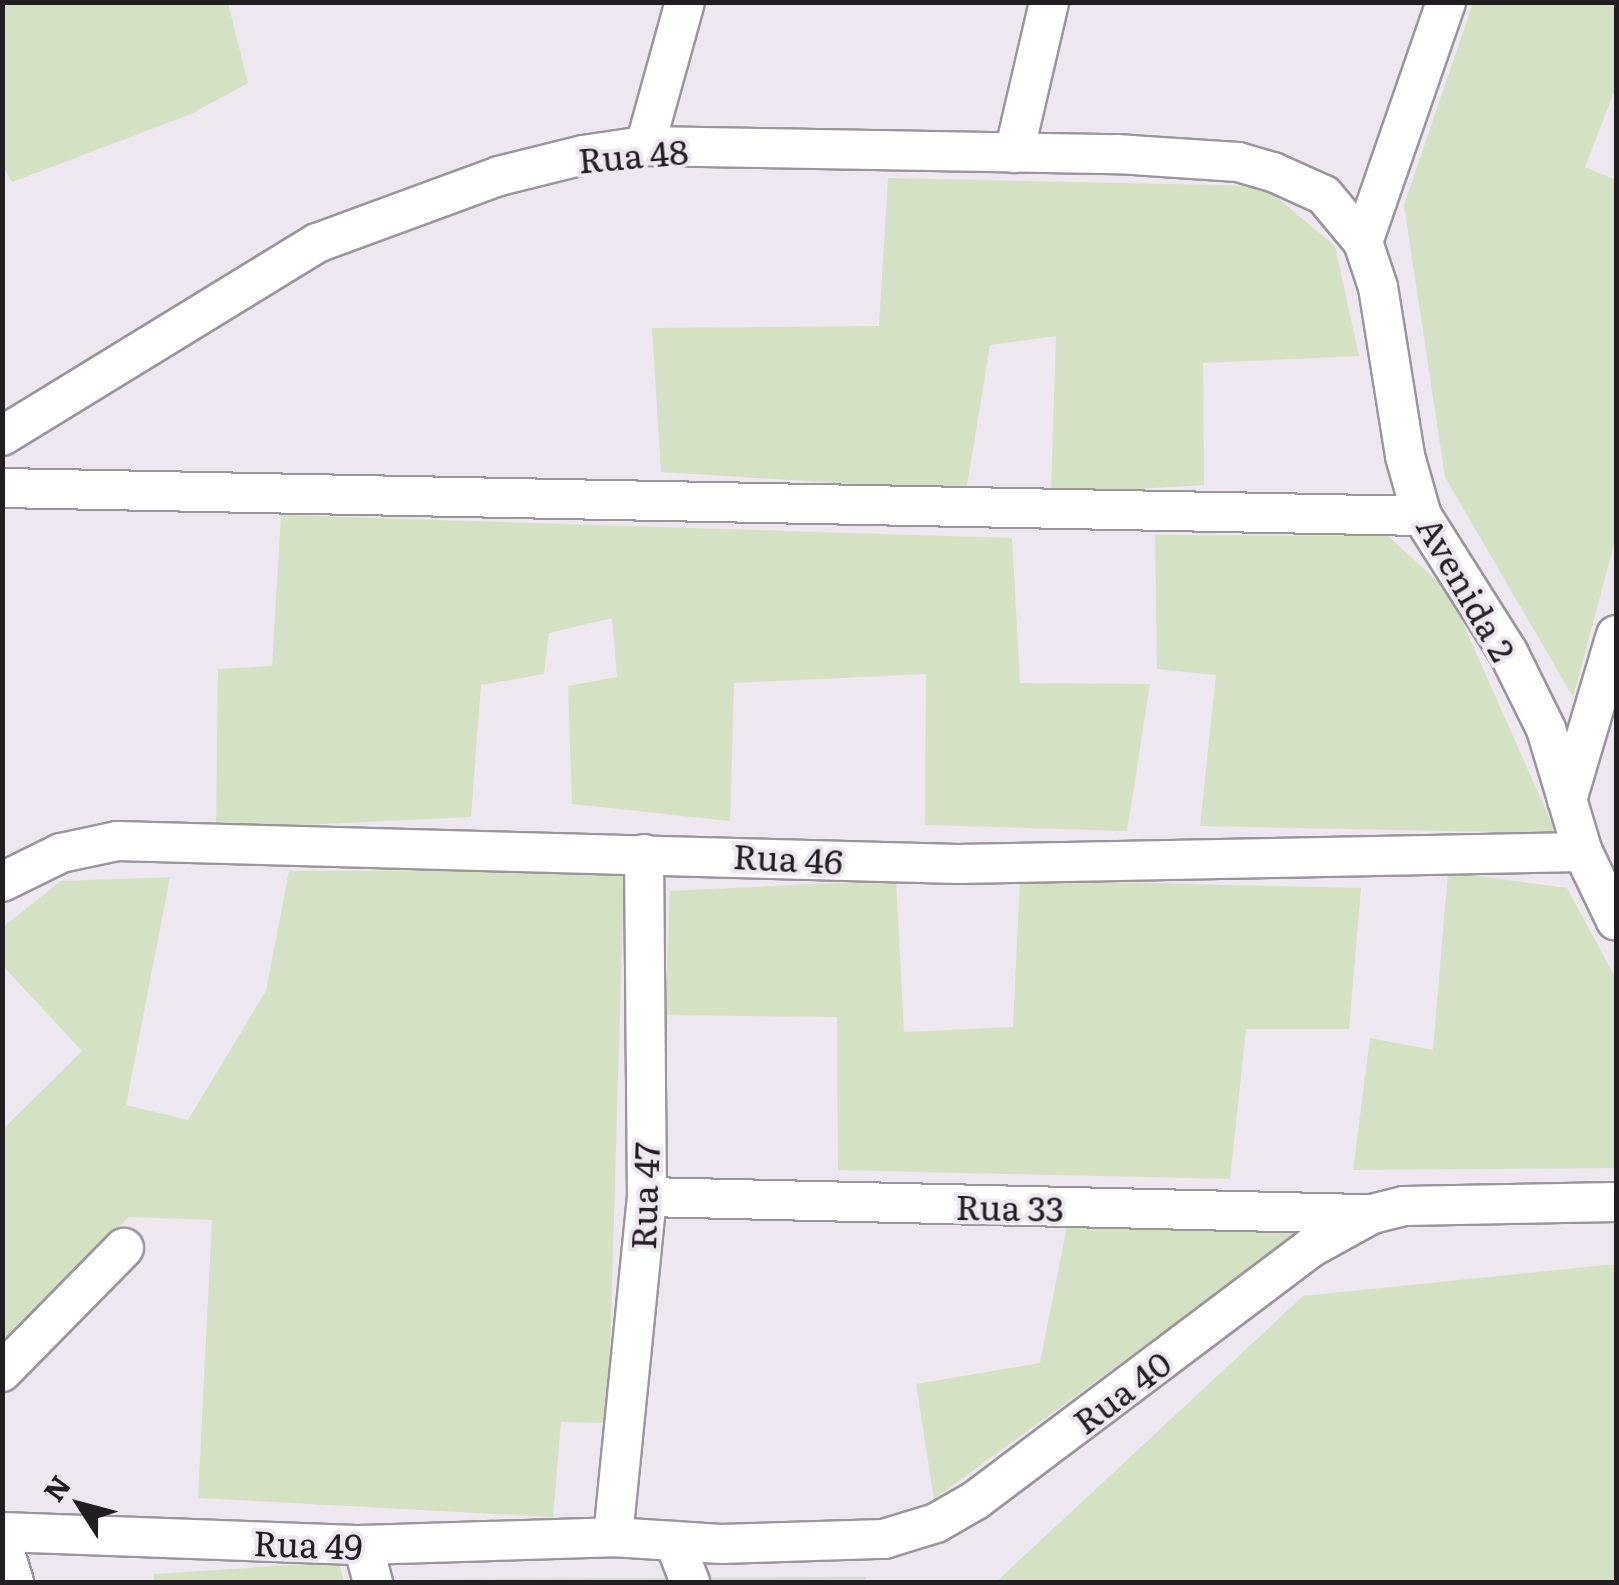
<!DOCTYPE html>
<html>
<head>
<meta charset="utf-8">
<style>
	body { margin:0 }
	#map { position:relative; width:1619px; height:1585px; overflow:hidden; background:#ede7ef; font-family:Literata,serif }
	div>[style] { position:absolute }
	.green>* { inset:0; background:#d4e1c4 }
	.roads { filter:drop-shadow(2px 0 #9b959d) drop-shadow(-2px 0 #9b959d) drop-shadow(0 2px #9b959d) drop-shadow(0 -2px #9b959d) }
	.minor>* { height:38px; margin:-19px; padding:0 19px; transform-origin:19px; border-radius:19px; background:#fff }
	span { translate:-50% -50%; white-space:nowrap; text-align:center; line-height:1.15; -webkit-text-stroke:8px #ede7ef; paint-order:stroke }
	.street-label { font-size:35px; color:#201e21 }
	.frame { position:absolute; inset:0; border:5px solid #201e21; pointer-events:none }
	.north { position:absolute; left:30px; top:1455px; width:100px; height:100px; -webkit-text-stroke:8px #ede7ef; paint-order:stroke; rotate:306deg; font-size:28px; font-weight:700; line-height:40px; text-align:center; color:#201e21 }
	.north::after { content:''; display:block; margin:auto; width:35px; height:45px; background:#201e21; clip-path:polygon(50% 0,100% 100%,50% 72%,0 100%) }
</style>
</head>
<body>
<div id="map">
	<div class="green">
		<i style="clip-path:polygon(3px 2px,228px 3px,248px 83px,191px 114px,12px 182px,3px 167px)"></i>
		<i style="clip-path:polygon(1473px 3px,1616px 3px,1616px 87px,1585px 167px,1616px 180px,1616px 537px,1573px 697px,1445px 477px,1404px 205px)"></i>
		<i style="clip-path:polygon(888px 178px,1263px 186px,1335px 246px,1359px 356px,1203px 363px,1204px 485px,1051px 494px,1056px 336px,990px 345px,966px 491px,661px 472px,652px 328px,879px 326px)"></i>
		<i style="clip-path:polygon(281px 515px,1012px 538px,1020px 683px,1150px 684px,1127px 831px,925px 825px,926px 674px,734px 683px,730px 821px,572px 804px,568px 686px,617px 677px,612px 618px,549px 633px,544px 674px,481px 685px,471px 817px,216px 829px,218px 669px,272px 666px)"></i>
		<i style="clip-path:polygon(1155px 535px,1388px 536px,1449px 592px,1556px 833px,1200px 826px,1216px 675px,1157px 669px)"></i>
		<i style="clip-path:polygon(624px 870px,608px 1423px,561px 1422px,553px 1517px,198px 1498px,212px 1220px,129px 1217px,3px 1340px,3px 1129px,82px 1051px,3px 966px,3px 927px,61px 881px,170px 877px,126px 1105px,188px 1120px,266px 991px,289px 871px)"></i>
		<i style="clip-path:polygon(1448px 872px,1567px 888px,1616px 979px,1616px 1168px,1353px 1170px,1370px 1038px,1433px 1050px)"></i>
		<i style="clip-path:polygon(896px 880px,904px 1032px,1013px 1027px,1020px 880px,1361px 888px,1349px 1029px,1246px 1029px,1230px 1179px,838px 1170px,837px 1017px,665px 1015px,670px 891px)"></i>
		<i style="clip-path:polygon(1067px 1226px,1307px 1227px,934px 1499px,916px 1384px,1040px 1363px)"></i>
		<i style="clip-path:polygon(1616px 1264px,1616px 1582px,996px 1582px,1303px 1296px)"></i>
		<i style="clip-path:polygon(339px 1562px,344px 1582px,154px 1582px,154px 1574px)"></i>
		<i style="clip-path:polygon(866px 1577px,866px 1582px,402px 1579px)"></i>
	</div>
	<div class="roads">
		<div class="minor">
			<i style="left:645px;top:146px;width:149px;rotate:-74.5deg"></i>
			<i style="left:1014px;top:153px;width:155px;rotate:-76.9deg"></i>
			<i style="left:1363px;top:242px;width:254px;rotate:-70.9deg"></i>
			<i style="left:2px;top:436px;width:369px;rotate:-31.5deg"></i>
			<i style="left:317px;top:243px;width:194px;rotate:-20.2deg"></i>
			<i style="left:499px;top:176px;width:87px;rotate:-14deg"></i>
			<i style="left:583px;top:155px;width:63px;rotate:-8.3deg"></i>
			<i style="left:645px;top:146px;width:472px;rotate:1deg"></i>
			<i style="left:1117px;top:154px;width:121px;rotate:3.8deg"></i>
			<i style="left:1238px;top:162px;width:36px;rotate:16deg"></i>
			<i style="left:1273px;top:172px;width:56px;rotate:24.3deg"></i>
			<i style="left:1324px;top:195px;width:61px;rotate:50.3deg"></i>
			<i style="left:1363px;top:242px;width:47px;rotate:71.6deg"></i>
			<i style="left:1378px;top:287px;width:171px;rotate:80.9deg"></i>
			<i style="left:1405px;top:456px;width:62px;rotate:74.2deg"></i>
			<i style="left:1422px;top:516px;width:161px;rotate:57.7deg"></i>
			<i style="left:1508px;top:652px;width:86px;rotate:63.7deg"></i>
			<i style="left:1546px;top:729px;width:128px;rotate:73.3deg"></i>
			<i style="left:1583px;top:852px;width:76px;rotate:64.4deg"></i>
			<i style="left:2px;top:488px;width:1420px;rotate:1.13deg"></i>
			<i style="left:1567px;top:800px;width:172px;rotate:-73.5deg"></i>
			<i style="left:2px;top:882px;width:66px;rotate:-26.2deg"></i>
			<i style="left:61px;top:853px;width:57px;rotate:-12.1deg"></i>
			<i style="left:117px;top:841px;width:841px;rotate:1.57deg"></i>
			<i style="left:958px;top:864px;width:625px;rotate:-1.1deg"></i>
			<i style="left:647px;top:1197px;width:717px;rotate:1.36deg"></i>
			<i style="left:2px;top:1372px;width:174px;rotate:-45.5deg"></i>
			<i style="left:2px;top:1532px;width:361px;rotate:2.1deg"></i>
			<i style="left:363px;top:1545px;width:250px;rotate:-1.8deg"></i>
			<i style="left:613px;top:1537px;width:108px;rotate:3.7deg"></i>
			<i style="left:721px;top:1544px;width:163px;rotate:-1.8deg"></i>
			<i style="left:884px;top:1539px;width:54px;rotate:-17.1deg"></i>
			<i style="left:936px;top:1523px;width:46px;rotate:-29.9deg"></i>
			<i style="left:976px;top:1500px;width:418px;rotate:-37deg"></i>
			<i style="left:1310px;top:1248px;width:71px;rotate:-28.7deg"></i>
			<i style="left:1372px;top:1214px;width:33px;rotate:-14deg"></i>
			<i style="left:1404px;top:1206px;width:212px;rotate:-1.1deg"></i>
			<i style="left:613px;top:1537px;width:342px;rotate:-84.3deg"></i>
			<i style="left:647px;top:1197px;width:343px;rotate:-90.5deg"></i>
			<i style="left:674px;top:1541px;width:44px;rotate:68.7deg"></i>
			<i style="left:2px;top:1542px;width:42px;rotate:73.3deg"></i>
			<i style="left:363px;top:1545px;width:38px;rotate:75deg"></i>
		</div>
	</div>
	<div class="street-label">
		<span style="left:633px;top:154px;rotate:-5deg">Rua 48</span>
		<span style="left:1468px;top:588px;rotate:60deg">Avenida 2</span>
		<span style="left:788px;top:857px;rotate:3deg">Rua 46</span>
		<span style="left:643px;top:1196px;rotate:-88deg">Rua 47</span>
		<span style="left:1010px;top:1206px;rotate:1deg">Rua 33</span>
		<span style="left:1121px;top:1391px;rotate:-37deg">Rua 40</span>
		<span style="left:308px;top:1543px;rotate:2deg">Rua 49</span>
	</div>
	<div class="frame"></div>
	<div class="north">N</div>
</div>
</body>
</html>
